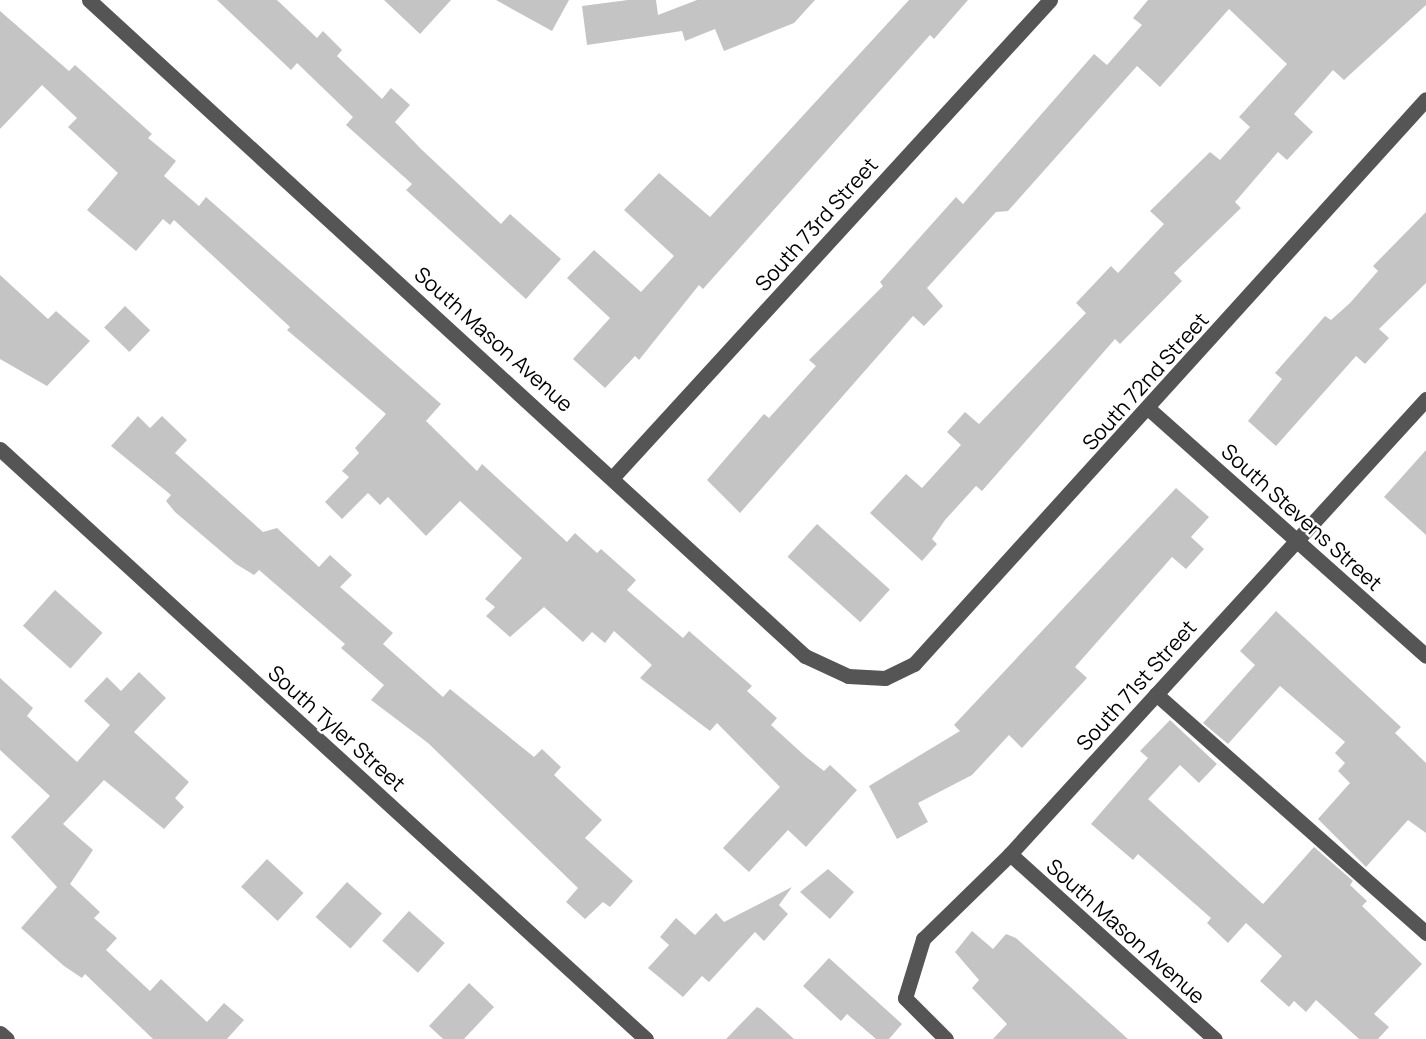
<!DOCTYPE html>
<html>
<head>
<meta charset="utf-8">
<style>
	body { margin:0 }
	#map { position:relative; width:1426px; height:1039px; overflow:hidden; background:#fff; font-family:Manrope,sans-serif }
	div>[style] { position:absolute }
	.building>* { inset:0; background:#c4c4c4; transform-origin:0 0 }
	.minor>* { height:15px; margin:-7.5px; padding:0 7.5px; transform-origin:7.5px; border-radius:7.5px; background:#555 }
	span { translate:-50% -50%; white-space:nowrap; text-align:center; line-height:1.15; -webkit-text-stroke:4.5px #fff; paint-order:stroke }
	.street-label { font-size:21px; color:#000 }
</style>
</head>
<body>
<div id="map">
	<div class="building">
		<i style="clip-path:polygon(217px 0,277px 0,317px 38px,323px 31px,342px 50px,337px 56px,382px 99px,391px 88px,410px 105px,395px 122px,421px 149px,501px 224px,510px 214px,561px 259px,526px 299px,406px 190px,412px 184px,346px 125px,353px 117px,297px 63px,291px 70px)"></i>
		<i style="clip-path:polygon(384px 0,451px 0,420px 34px)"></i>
		<i style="clip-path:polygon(496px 0,569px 0,552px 31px)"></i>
		<i style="clip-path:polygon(628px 0,656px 0,658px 15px,697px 0,815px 0,794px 23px,724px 51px,715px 29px,685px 41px,682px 31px,587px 45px,582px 6px)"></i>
		<i style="clip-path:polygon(909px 0,968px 0,934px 39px,930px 35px,703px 289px,699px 285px,639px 360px,635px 356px,605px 388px,573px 359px,610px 318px,567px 278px,594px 250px,641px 292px,674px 256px,624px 210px,659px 173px,710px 217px)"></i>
		<i style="clip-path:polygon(1148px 0,1426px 0,1426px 5px,1344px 80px,1333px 70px,1294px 114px,1313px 132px,1287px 160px,1278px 152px,1235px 202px,1241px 208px,1174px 273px,1182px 281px,1120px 344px,1115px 339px,982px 491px,976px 486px,945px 520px,932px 539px,937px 544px,922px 561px,870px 513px,906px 474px,922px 488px,961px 445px,947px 432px,965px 412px,979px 424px,1086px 313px,1076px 303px,1111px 266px,1118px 273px,1164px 224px,1150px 211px,1210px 152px,1220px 160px,1250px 127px,1239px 117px,1287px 64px,1229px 9px,1160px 87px,1137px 66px,1008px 211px,996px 212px,927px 288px,943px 306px,924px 326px,913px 316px,740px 513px,707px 480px,764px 414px,769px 418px,816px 366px,809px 360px,883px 286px,880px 282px,956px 197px,963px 204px,1094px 54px,1107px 65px,1142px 25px,1133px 18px)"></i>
		<i style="clip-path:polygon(0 11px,69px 71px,75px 65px,152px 134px,148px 138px,176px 161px,164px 176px,199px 206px,206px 197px,441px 404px,426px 421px,477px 471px,482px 464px,567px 542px,575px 533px,597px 553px,601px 549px,636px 580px,627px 590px,683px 638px,689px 631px,752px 686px,747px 691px,777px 718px,771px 725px,805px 756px,824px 771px,830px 765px,857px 790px,806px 847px,788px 830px,749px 872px,723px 848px,780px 787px,717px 723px,710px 731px,640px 678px,652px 665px,614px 631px,605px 643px,592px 632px,583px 642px,544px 607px,510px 637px,486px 616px,495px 607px,485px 599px,522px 558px,460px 501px,426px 536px,388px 497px,380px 505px,368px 493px,342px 519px,325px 502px,349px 477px,342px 471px,359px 453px,355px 448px,386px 414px,287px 330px,290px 327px,174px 220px,170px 225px,163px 219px,136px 251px,87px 210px,118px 173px,68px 127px,77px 118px,42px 85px,0 129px)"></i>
		<i style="clip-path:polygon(1426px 212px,1426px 283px,1379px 329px,1389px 338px,1365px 364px,1356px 356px,1276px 446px,1248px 421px,1282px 379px,1275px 373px,1325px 316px,1331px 320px,1350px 303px,1378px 271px,1373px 266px)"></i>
		<i style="clip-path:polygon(0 275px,48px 319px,56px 311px,90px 341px,47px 386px,0 359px)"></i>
		<i style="left:125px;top:306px;width:35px;height:30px;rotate:44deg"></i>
		<i style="clip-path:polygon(138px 416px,150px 428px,162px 416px,187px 440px,175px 453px,263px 532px,277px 528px,319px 567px,330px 555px,352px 575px,340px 587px,393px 633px,383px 644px,443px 697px,450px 689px,534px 757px,542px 749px,561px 767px,554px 775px,602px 820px,585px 838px,633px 881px,610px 907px,603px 902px,585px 919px,566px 902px,578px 888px,428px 743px,371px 700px,384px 685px,341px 648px,345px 644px,259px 570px,254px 575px,236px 564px,175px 512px,166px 501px,171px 495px,111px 446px)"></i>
		<i style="clip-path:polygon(1426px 450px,1426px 535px,1384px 497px)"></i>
		<i style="clip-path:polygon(1176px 488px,1209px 517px,1191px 537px,1204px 549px,1186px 569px,1172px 557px,1075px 667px,1087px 678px,1022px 748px,1009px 735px,972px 775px,918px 803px,928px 822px,897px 839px,869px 786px,960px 731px,954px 725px)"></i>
		<i style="left:817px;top:524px;width:98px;height:44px;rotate:42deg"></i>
		<i style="left:55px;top:590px;width:64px;height:48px;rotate:42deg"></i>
		<i style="clip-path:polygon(1276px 611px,1401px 727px,1395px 733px,1426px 763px,1426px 833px,1408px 820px,1366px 867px,1318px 819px,1350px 783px,1338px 771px,1345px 763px,1335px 753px,1345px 742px,1280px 686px,1228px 744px,1203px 723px,1255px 665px,1240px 651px)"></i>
		<i style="clip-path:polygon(139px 672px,166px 698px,134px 732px,189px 782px,175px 798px,184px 807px,164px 829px,104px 780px,63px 824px,93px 850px,70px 884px,100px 912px,94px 918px,117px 938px,106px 950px,150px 991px,161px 979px,207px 1022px,224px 1003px,244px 1020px,227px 1039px,153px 1039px,85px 974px,82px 978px,64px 966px,21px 928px,57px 887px,11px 837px,50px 796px,0 750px,0 678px,33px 708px,27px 716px,77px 762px,110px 725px,84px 701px,107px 677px,121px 691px)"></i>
		<i style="clip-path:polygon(1170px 720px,1217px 764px,1199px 783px,1180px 765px,1148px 799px,1263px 904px,1314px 847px,1353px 881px,1350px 885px,1367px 901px,1362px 906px,1422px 964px,1374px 1014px,1389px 1027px,1378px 1039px,1359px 1039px,1316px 1000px,1306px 1012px,1294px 1001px,1289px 1007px,1260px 981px,1282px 956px,1246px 923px,1228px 943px,1207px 923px,1211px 918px,1138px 854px,1133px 860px,1091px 824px,1148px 758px,1140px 751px)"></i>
		<i style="left:267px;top:859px;width:50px;height:38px;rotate:43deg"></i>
		<i style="clip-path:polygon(828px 869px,854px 892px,830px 919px,800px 892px)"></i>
		<i style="left:347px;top:882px;width:47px;height:47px;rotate:42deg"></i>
		<i style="clip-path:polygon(792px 887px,779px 905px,788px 914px,764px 941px,755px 932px,709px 982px,702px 976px,683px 997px,648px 968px,669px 945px,660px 937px,676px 918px,695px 935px,716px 913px,724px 922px)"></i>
		<i style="left:409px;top:911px;width:48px;height:40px;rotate:42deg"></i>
		<i style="clip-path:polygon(972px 931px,993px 949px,1006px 934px,1016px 938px,1128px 1039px,993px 1039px,1007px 1024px,972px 988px,979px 980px,955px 952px)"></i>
		<i style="clip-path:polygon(829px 958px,902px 1024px,889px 1039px,876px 1039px,847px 1014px,841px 1021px,803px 986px)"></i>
		<i style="clip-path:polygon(469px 983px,494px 1007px,464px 1039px,443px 1039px,429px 1026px)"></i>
		<i style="clip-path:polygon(757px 1007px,761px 1009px,794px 1039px,726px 1039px)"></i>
	</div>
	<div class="minor">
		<i style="left:89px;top:0;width:971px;rotate:42.5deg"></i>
		<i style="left:805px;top:656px;width:47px;rotate:24.9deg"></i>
		<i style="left:848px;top:676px;width:37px;rotate:3deg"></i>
		<i style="left:885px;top:678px;width:32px;rotate:-26deg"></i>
		<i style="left:914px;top:664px;width:762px;rotate:-47.82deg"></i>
		<i style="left:1149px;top:409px;width:371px;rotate:41.7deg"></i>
		<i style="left:0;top:449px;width:875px;rotate:42.41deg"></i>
		<i style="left:613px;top:477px;width:647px;rotate:-47.51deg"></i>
		<i style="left:1156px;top:694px;width:361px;rotate:41.5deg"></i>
		<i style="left:1010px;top:854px;width:276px;rotate:42.1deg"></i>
		<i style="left:0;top:1033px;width:9px;rotate:41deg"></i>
		<i style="left:946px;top:1039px;width:58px;rotate:-135deg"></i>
		<i style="left:905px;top:998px;width:62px;rotate:-73deg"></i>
		<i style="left:923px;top:939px;width:122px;rotate:-44.3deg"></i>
		<i style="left:1010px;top:854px;width:617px;rotate:-47.56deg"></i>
	</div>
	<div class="street-label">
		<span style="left:816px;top:224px;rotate:-48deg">South 73rd Street</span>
		<span style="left:494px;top:339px;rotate:42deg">South Mason Avenue</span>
		<span style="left:1145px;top:381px;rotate:-48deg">South 72nd Street</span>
		<span style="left:1302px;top:517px;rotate:42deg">South Stevens Street</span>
		<span style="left:1136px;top:685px;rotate:-48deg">South 71st Street</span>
		<span style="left:337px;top:728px;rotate:42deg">South Tyler Street</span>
		<span style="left:1126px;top:931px;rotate:42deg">South Mason Avenue</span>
	</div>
</div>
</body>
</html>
